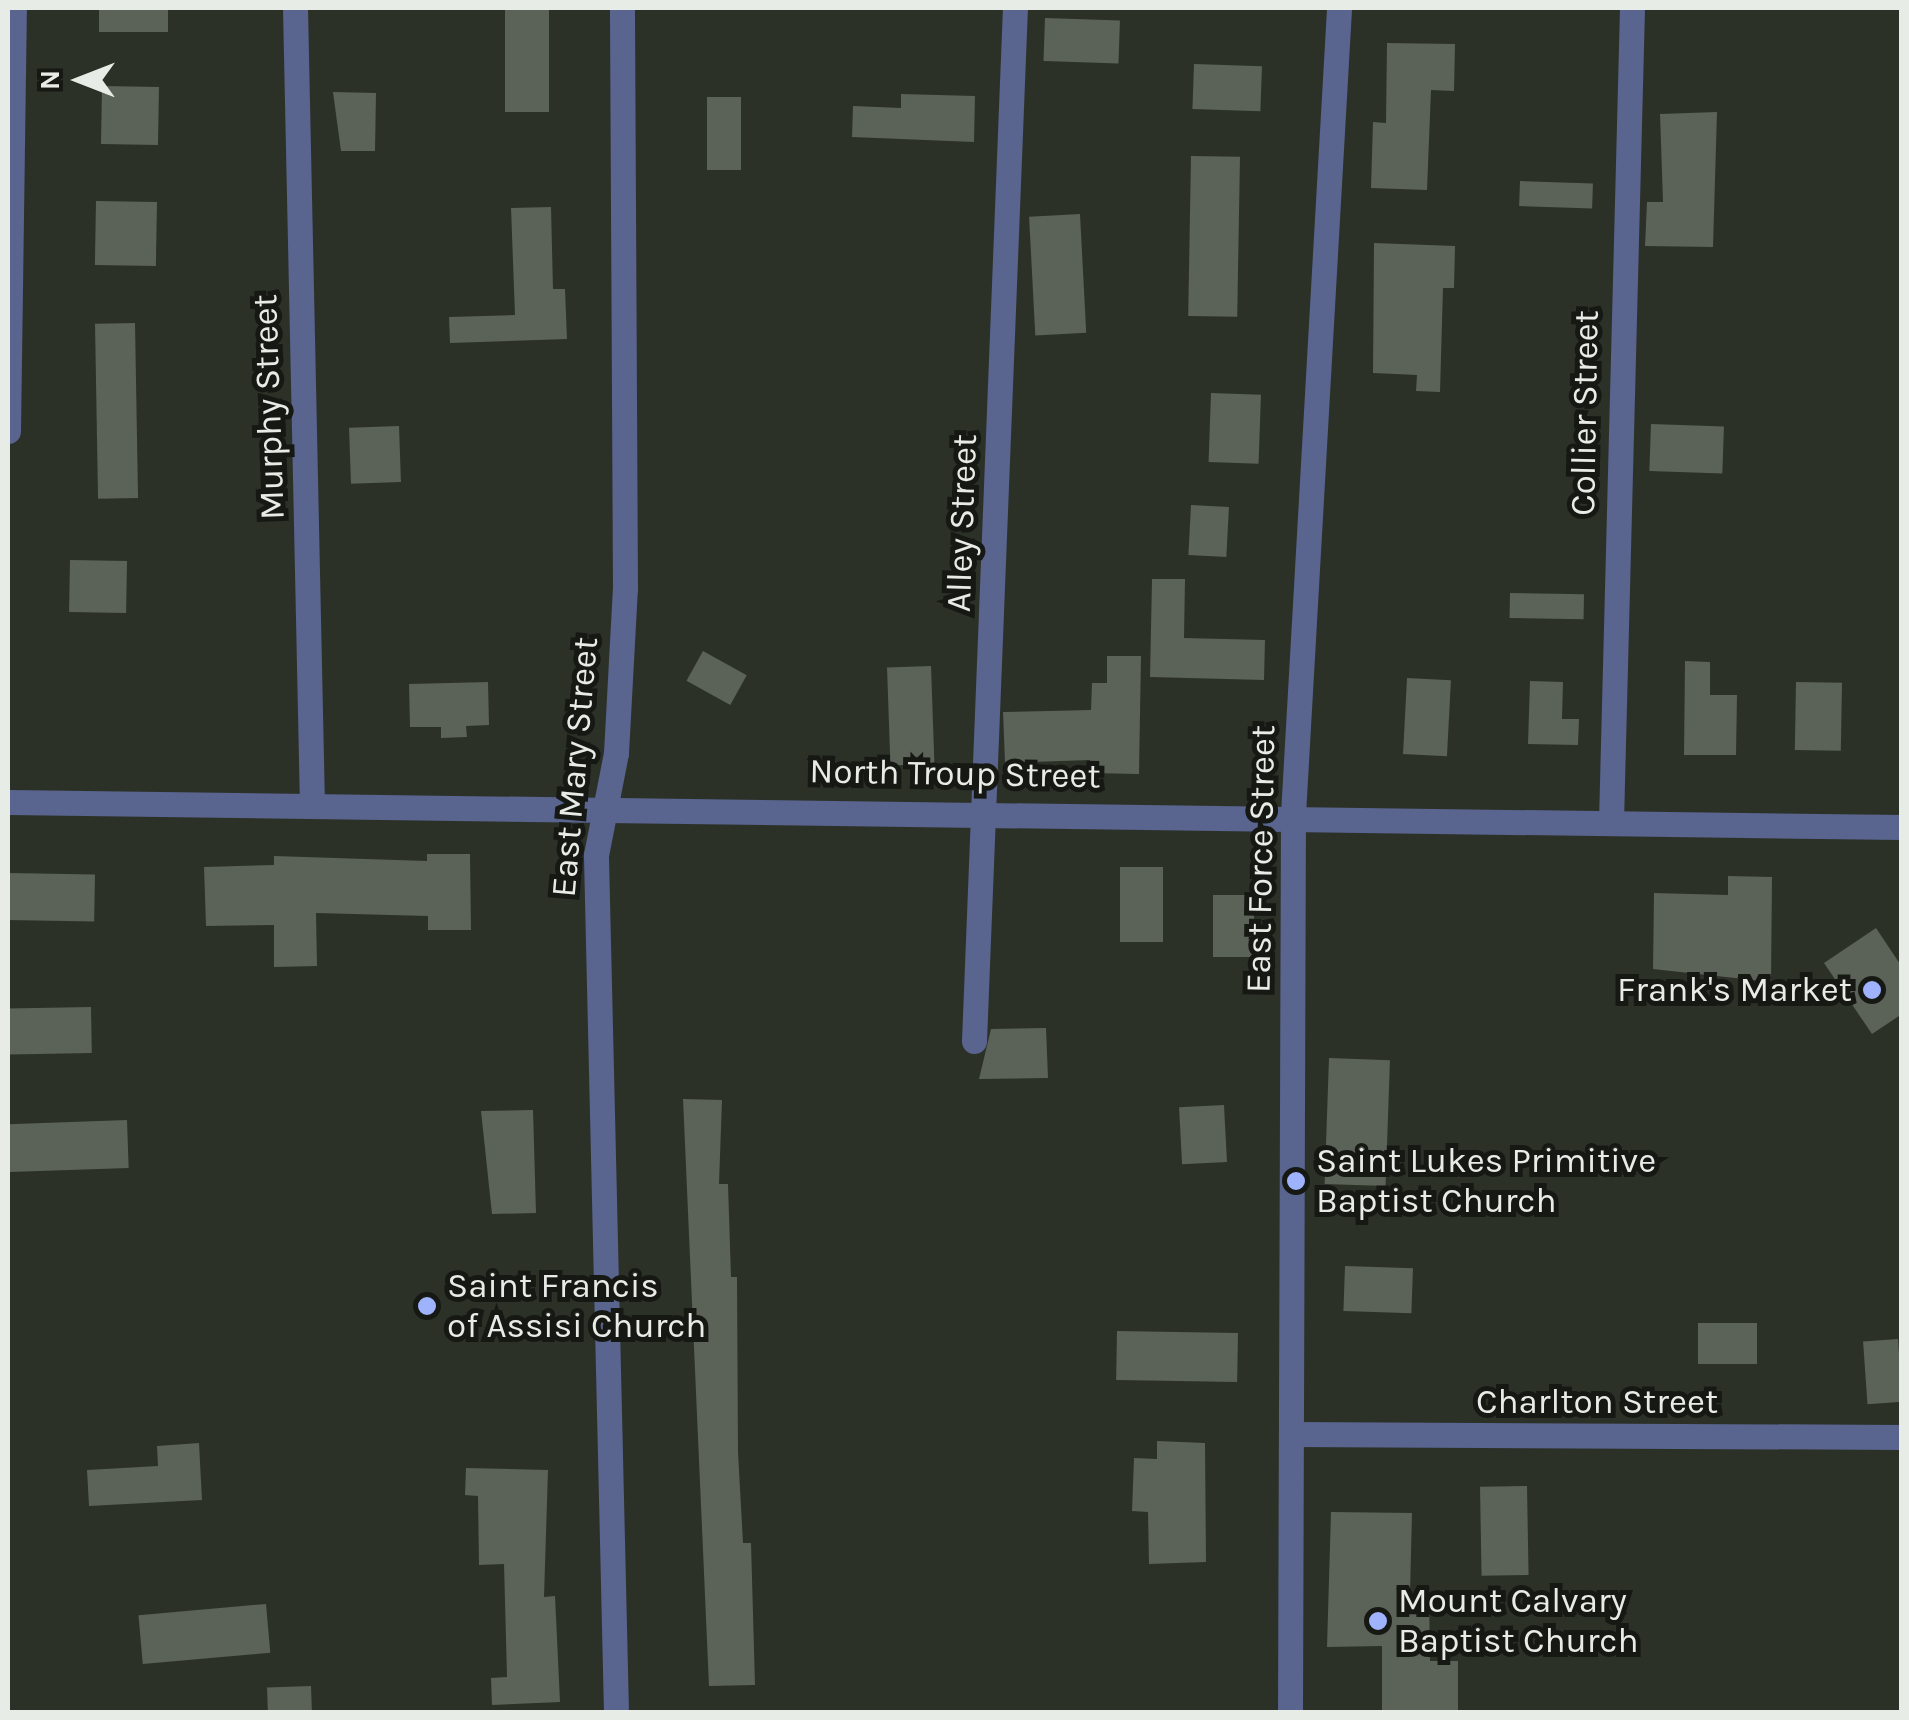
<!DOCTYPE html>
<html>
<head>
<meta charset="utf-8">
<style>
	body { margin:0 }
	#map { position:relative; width:1909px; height:1720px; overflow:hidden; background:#2c3128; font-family:Karla,sans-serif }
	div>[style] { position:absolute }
	.building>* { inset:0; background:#5b6257; transform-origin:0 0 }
	.minor>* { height:25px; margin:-12.5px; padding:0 12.5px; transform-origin:12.5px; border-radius:12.5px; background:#59648f }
	.dots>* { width:28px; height:28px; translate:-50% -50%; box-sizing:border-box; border:5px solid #161814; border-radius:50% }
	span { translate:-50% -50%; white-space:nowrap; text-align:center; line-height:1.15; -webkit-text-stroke:10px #161814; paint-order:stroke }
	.street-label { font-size:35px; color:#e8ece6 }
	.poi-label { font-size:35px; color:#e8ece6 }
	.right { translate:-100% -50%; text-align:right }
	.left { translate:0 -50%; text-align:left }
	.frame { position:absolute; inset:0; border:10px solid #e8ece6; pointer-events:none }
	.north { position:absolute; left:30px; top:30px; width:100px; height:100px; -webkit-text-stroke:8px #161814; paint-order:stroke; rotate:270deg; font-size:28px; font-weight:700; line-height:40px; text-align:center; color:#e8ece6 }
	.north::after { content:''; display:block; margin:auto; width:35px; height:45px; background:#e8ece6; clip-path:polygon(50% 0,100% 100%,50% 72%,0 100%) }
</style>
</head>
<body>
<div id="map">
	<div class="building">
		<i style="left:99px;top:8px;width:69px;height:24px"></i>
		<i style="left:505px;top:8px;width:44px;height:104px"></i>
		<i style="left:1045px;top:18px;width:75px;height:43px;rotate:2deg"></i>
		<i style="clip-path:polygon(1387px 43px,1455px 44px,1454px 91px,1431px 90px,1427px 190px,1371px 188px,1373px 122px,1386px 123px)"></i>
		<i style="left:1194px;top:64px;width:68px;height:45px;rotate:2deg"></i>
		<i style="left:102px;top:86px;width:57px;height:58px;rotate:1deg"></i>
		<i style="clip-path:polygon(333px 92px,376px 93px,375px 151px,341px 151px)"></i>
		<i style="clip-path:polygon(901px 94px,975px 96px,974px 142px,852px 137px,853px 106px,901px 108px)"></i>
		<i style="left:707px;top:97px;width:34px;height:73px"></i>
		<i style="clip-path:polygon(1717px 112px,1713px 247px,1645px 246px,1647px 202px,1663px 202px,1660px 114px)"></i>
		<i style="left:1191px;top:156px;width:49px;height:160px;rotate:1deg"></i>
		<i style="left:1520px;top:181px;width:73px;height:25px;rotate:2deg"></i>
		<i style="left:96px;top:201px;width:61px;height:64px;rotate:1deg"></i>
		<i style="clip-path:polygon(551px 207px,553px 289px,565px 289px,567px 339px,450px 343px,449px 317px,515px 315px,511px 208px)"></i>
		<i style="left:1080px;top:214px;width:119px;height:51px;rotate:87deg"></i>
		<i style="clip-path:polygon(1374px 243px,1455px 246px,1454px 288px,1443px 288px,1440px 392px,1416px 391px,1417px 375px,1373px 373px)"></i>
		<i style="left:135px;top:323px;width:175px;height:40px;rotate:89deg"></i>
		<i style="left:1211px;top:393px;width:50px;height:69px;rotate:2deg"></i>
		<i style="left:1651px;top:424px;width:73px;height:47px;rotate:2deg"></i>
		<i style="left:399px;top:426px;width:56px;height:50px;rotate:88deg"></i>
		<i style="left:1191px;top:505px;width:38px;height:50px;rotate:3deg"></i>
		<i style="left:70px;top:560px;width:57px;height:52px;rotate:1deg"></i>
		<i style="clip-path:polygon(1152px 579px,1185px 579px,1184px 638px,1265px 640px,1264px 680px,1150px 677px)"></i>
		<i style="left:1510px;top:593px;width:74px;height:25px;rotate:1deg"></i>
		<i style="left:703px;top:651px;width:50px;height:34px;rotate:29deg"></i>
		<i style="clip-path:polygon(1107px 656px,1141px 656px,1139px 774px,1090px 773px,1090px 760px,1005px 763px,1003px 712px,1091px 710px,1092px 683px,1107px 683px)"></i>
		<i style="clip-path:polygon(1685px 661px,1710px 662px,1710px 695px,1737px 695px,1736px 755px,1684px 755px)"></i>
		<i style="left:931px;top:666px;width:98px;height:44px;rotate:88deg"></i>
		<i style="left:1407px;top:678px;width:44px;height:76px;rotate:3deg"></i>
		<i style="clip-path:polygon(1530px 681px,1563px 682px,1562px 719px,1579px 719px,1578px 745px,1528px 744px)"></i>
		<i style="clip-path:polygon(488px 682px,489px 725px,466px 726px,467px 737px,441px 738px,441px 727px,410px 727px,409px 684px)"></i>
		<i style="left:1796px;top:682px;width:46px;height:68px;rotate:1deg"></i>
		<i style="clip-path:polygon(427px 854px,470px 854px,471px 930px,428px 930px,428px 916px,316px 913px,317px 966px,274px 967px,274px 925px,206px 926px,204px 867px,274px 865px,274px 856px,427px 861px)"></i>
		<i style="left:1120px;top:867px;width:43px;height:75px"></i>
		<i style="left:8px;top:873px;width:87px;height:47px;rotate:1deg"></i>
		<i style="clip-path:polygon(1728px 876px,1772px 877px,1771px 982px,1653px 969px,1654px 893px,1728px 895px)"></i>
		<i style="left:1213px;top:895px;width:41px;height:62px"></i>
		<i style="clip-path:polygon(1876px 928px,1902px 967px,1902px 1014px,1872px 1034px,1824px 963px)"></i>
		<i style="left:91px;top:1007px;width:46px;height:83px;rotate:89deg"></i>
		<i style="clip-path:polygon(1046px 1028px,1048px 1078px,979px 1079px,991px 1029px)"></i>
		<i style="left:1329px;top:1058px;width:61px;height:126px;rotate:2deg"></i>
		<i style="clip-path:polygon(683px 1099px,722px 1100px,719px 1184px,728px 1184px,731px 1277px,737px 1277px,738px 1452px,743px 1543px,751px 1543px,755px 1685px,709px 1686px)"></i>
		<i style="left:1224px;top:1105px;width:57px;height:45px;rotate:87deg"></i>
		<i style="clip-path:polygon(533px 1110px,536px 1213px,492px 1214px,481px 1111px)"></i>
		<i style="left:127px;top:1120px;width:48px;height:119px;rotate:88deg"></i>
		<i style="left:1345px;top:1266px;width:68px;height:45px;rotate:2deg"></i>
		<i style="left:1698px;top:1323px;width:59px;height:41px"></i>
		<i style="left:1117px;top:1331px;width:121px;height:49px;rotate:1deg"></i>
		<i style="left:1898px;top:1339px;width:63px;height:35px;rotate:86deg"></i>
		<i style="clip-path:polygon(1157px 1441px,1205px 1443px,1206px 1562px,1149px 1564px,1148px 1512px,1132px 1511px,1134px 1458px,1157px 1459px)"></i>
		<i style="clip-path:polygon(199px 1443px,202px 1500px,89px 1506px,87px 1470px,158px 1466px,157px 1446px)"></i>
		<i style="clip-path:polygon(466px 1468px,548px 1470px,544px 1597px,555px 1596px,560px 1702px,492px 1705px,491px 1678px,507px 1677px,504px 1564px,479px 1565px,478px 1496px,465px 1495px)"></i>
		<i style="left:1527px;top:1486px;width:89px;height:47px;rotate:89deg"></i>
		<i style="clip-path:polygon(1331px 1512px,1412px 1513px,1410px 1594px,1429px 1594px,1430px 1661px,1458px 1661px,1458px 1712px,1382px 1712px,1382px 1646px,1327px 1647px)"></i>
		<i style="left:266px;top:1604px;width:49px;height:128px;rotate:85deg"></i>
		<i style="left:311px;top:1686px;width:26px;height:44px;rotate:88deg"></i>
	</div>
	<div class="minor">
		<i style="left:295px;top:8px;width:797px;rotate:88.78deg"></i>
		<i style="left:8px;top:431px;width:423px;rotate:-89.2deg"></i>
		<i style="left:8px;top:802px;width:1894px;rotate:0.76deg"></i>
		<i style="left:1611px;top:821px;width:813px;rotate:-88.52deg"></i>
		<i style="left:974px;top:1041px;width:1034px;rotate:-87.73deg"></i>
		<i style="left:1292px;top:1434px;width:610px;rotate:0.28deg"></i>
		<i style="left:616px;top:1712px;width:857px;rotate:-91.34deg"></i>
		<i style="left:596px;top:855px;width:104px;rotate:-78.9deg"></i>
		<i style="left:616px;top:753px;width:164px;rotate:-86.9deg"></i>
		<i style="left:625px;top:589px;width:581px;rotate:-90.3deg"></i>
		<i style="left:1290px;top:1712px;width:898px;rotate:-89.81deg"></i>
		<i style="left:1293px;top:814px;width:807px;rotate:-86.73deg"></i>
	</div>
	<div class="dots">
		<i style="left:1872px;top:990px;background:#9fb3fd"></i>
		<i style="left:1296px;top:1181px;background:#9fb3fd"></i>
		<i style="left:427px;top:1306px;background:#9fb3fd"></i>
		<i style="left:1378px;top:1621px;background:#9fb3fd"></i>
	</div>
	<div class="street-label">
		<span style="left:269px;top:407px;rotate:-92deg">Murphy Street</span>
		<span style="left:1585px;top:413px;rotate:-89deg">Collier Street</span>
		<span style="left:962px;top:523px;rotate:-88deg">Alley Street</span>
		<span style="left:575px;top:767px;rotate:-85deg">East Mary Street</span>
		<span style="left:955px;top:774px;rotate:1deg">North Troup Street</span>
		<span style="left:1261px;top:859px;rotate:-89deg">East Force Street</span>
		<span style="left:1597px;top:1402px">Charlton Street</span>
	</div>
	<div class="poi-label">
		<span class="right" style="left:1852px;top:990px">Frank's Market</span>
		<span class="left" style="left:1316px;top:1181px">Saint Lukes Primitive<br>Baptist Church</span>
		<span class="left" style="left:447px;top:1306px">Saint Francis<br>of Assisi Church</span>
		<span class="left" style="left:1398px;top:1621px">Mount Calvary<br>Baptist Church</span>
	</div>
	<div class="frame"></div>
	<div class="north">N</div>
</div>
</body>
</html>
